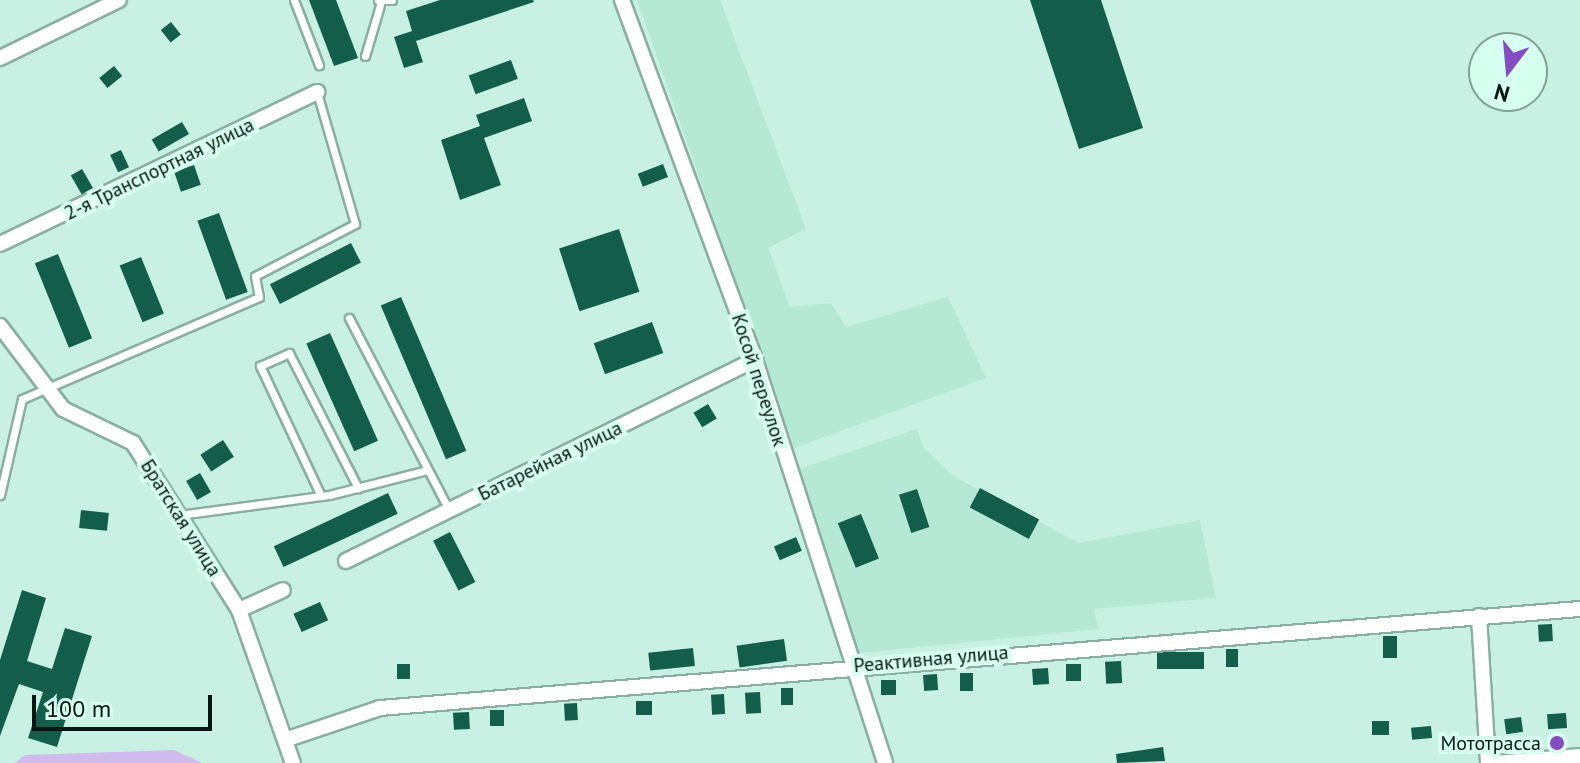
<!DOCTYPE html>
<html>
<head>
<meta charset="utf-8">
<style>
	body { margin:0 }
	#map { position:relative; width:1580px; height:763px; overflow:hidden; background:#c9f1e3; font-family:"PT Sans",sans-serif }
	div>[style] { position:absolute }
	.built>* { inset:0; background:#b6e8d6 }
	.green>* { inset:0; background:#cfbcec }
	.building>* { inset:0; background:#135e4b; transform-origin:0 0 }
	.roads { filter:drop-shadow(2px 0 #89afa2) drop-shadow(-2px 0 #89afa2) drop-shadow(0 2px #89afa2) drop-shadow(0 -2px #89afa2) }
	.lane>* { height:7px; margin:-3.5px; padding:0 3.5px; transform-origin:3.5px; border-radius:3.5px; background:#fff }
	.street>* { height:14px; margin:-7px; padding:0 7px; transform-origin:7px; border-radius:7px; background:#fff }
	.dots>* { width:22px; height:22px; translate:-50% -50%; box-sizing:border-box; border:4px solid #d6fff0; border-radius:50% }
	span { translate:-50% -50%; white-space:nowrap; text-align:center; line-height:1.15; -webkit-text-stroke:8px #d6fff0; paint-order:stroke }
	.street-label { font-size:20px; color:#071612 }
	.poi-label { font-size:20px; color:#071612 }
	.right { translate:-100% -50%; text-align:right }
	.north { position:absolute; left:1468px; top:32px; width:80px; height:80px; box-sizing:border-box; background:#d6fff0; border:2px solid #83a297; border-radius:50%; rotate:196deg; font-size:22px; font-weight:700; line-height:32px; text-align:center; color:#071612 }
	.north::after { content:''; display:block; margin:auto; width:28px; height:36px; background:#844bc2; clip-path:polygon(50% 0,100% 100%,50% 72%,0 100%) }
	.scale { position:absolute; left:32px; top:695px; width:180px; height:36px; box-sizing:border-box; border:4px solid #071612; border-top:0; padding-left:10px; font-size:24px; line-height:28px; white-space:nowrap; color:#071612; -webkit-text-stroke:6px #d6fff0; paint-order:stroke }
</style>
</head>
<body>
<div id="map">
	<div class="built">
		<i style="clip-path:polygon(637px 0,720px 0,806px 229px,768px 248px,790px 307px,831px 303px,846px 327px,948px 297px,986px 378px,794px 448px)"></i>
		<i style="clip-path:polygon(917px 429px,923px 447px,953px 476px,1079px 543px,1200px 520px,1216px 598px,1094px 609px,1098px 629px,859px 653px,799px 469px)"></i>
	</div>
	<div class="green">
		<i style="clip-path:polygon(174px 750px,202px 763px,15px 763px,25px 755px)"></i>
	</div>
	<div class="building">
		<i style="clip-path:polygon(309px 0,336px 0,358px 58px,334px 66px)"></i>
		<i style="clip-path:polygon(440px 0,533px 0,534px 2px,416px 41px,423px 62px,404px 68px,394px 37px,412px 31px,406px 11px)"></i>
		<i style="clip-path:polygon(1030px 0,1101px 0,1143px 128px,1079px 149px)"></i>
		<i style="left:171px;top:22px;width:16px;height:13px;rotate:52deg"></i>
		<i style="left:511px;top:60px;width:20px;height:45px;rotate:70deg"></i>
		<i style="left:114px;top:66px;width:13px;height:19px;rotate:51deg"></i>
		<i style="clip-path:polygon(524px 98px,532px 121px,484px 138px,501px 185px,460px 200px,441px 140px,480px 126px,476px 115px)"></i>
		<i style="left:182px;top:122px;width:14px;height:35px;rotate:60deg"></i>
		<i style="left:121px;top:150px;width:19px;height:12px;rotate:65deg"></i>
		<i style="left:663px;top:164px;width:14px;height:27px;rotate:69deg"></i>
		<i style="left:194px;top:165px;width:21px;height:21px;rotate:71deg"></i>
		<i style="left:82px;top:169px;width:22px;height:13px;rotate:60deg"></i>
		<i style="left:219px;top:213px;width:84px;height:23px;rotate:70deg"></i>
		<i style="left:619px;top:229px;width:66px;height:63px;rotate:72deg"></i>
		<i style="left:351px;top:243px;width:22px;height:91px;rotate:63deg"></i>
		<i style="left:58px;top:254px;width:91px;height:25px;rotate:68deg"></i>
		<i style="left:141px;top:257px;width:61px;height:23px;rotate:68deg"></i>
		<i style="left:401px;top:297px;width:167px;height:22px;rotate:67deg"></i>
		<i style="left:652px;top:322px;width:33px;height:62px;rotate:70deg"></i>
		<i style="left:330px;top:333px;width:118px;height:26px;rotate:66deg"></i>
		<i style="left:708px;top:404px;width:17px;height:17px;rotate:59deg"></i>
		<i style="left:223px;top:440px;width:20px;height:27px;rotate:57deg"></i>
		<i style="left:200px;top:473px;width:22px;height:16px;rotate:60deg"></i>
		<i style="left:980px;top:488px;width:67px;height:22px;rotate:28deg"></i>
		<i style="left:917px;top:489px;width:40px;height:19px;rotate:72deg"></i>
		<i style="left:388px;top:493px;width:23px;height:126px;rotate:65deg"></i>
		<i style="left:81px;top:510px;width:28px;height:18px;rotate:6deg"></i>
		<i style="left:861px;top:514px;width:48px;height:25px;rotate:68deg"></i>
		<i style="left:450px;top:532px;width:56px;height:19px;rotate:63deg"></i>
		<i style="left:796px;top:537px;width:15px;height:24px;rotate:67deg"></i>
		<i style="clip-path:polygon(22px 590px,46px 598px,27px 661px,52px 669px,65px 628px,92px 636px,57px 747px,28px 738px,43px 692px,19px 684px,0 736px,0 660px)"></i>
		<i style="left:320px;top:602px;width:20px;height:29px;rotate:66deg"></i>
		<i style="left:1552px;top:624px;width:17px;height:14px;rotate:87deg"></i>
		<i style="left:1397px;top:636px;width:22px;height:14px;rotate:90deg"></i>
		<i style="left:784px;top:639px;width:22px;height:48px;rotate:82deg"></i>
		<i style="left:693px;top:648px;width:18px;height:45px;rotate:84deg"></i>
		<i style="left:1226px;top:649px;width:12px;height:18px"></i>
		<i style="left:1204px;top:652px;width:17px;height:47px;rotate:90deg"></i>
		<i style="left:1121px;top:661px;width:22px;height:16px;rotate:87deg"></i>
		<i style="left:397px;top:664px;width:13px;height:15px"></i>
		<i style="left:1066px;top:664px;width:15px;height:17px"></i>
		<i style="left:1048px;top:668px;width:16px;height:16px;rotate:86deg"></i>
		<i style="left:960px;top:673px;width:13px;height:18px"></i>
		<i style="left:937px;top:674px;width:16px;height:14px;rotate:86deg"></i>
		<i style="left:896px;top:680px;width:15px;height:15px;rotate:90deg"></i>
		<i style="left:781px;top:688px;width:12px;height:17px"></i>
		<i style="left:760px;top:692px;width:21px;height:15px;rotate:87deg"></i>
		<i style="left:724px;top:694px;width:20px;height:13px;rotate:87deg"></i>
		<i style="left:652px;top:701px;width:14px;height:16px;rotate:90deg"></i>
		<i style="left:577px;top:703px;width:17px;height:13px;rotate:87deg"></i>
		<i style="left:504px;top:710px;width:16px;height:14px;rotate:90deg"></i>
		<i style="left:469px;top:712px;width:17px;height:16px;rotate:87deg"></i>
		<i style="left:1566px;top:713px;width:15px;height:19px;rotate:86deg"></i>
		<i style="left:1521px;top:717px;width:15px;height:17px;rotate:82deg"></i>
		<i style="left:1372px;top:721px;width:17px;height:14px"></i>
		<i style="left:1431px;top:726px;width:12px;height:20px;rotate:85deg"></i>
		<i style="clip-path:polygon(1163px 747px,1165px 761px,1117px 763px,1116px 754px)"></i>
	</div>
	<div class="roads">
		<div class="lane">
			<i style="left:294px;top:0;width:70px;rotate:69deg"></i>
			<i style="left:378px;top:0;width:14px"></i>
			<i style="left:365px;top:56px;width:53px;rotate:-73.6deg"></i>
			<i style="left:349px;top:318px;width:216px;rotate:62.5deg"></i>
			<i style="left:0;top:495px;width:98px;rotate:-77.1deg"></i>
			<i style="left:22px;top:399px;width:258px;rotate:-23.3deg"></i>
			<i style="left:259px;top:297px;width:21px;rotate:-101deg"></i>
			<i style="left:255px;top:276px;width:113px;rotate:-27.5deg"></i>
			<i style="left:355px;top:224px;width:137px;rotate:-106.1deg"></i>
			<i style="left:321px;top:496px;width:144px;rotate:-115.1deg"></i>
			<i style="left:260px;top:366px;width:32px;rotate:-24deg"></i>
			<i style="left:289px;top:353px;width:152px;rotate:62.9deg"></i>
			<i style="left:179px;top:515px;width:151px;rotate:-7.6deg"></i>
			<i style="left:329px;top:495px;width:102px;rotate:-14.2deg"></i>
		</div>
		<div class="street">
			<i style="left:622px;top:0;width:384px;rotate:69.7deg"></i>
			<i style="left:755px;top:360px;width:423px;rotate:72.1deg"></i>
			<i style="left:0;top:58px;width:132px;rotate:-26deg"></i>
			<i style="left:0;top:244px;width:352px;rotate:-25.6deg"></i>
			<i style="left:0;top:326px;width:104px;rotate:52.8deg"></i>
			<i style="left:63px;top:409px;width:78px;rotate:25.9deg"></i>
			<i style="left:133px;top:443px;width:198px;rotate:57.6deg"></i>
			<i style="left:239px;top:610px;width:162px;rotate:70.6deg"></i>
			<i style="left:346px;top:561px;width:456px;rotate:-26.2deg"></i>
			<i style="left:239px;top:610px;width:48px;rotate:-24.4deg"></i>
			<i style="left:1479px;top:616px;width:147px;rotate:86.5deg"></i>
			<i style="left:288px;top:739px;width:97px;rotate:-18.6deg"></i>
			<i style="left:380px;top:708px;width:1204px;rotate:-4.72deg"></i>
			<i style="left:1496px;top:763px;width:84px;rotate:-4.8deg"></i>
		</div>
	</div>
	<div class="dots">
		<i style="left:1557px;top:743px;background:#844bc2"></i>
	</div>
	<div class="street-label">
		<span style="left:159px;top:169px;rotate:-26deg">2-я Транспортная улица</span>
		<span style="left:759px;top:380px;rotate:72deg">Косой переулок</span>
		<span style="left:550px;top:461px;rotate:-26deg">Батарейная улица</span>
		<span style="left:181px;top:518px;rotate:58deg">Братская улица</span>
		<span style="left:931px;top:659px;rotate:-5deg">Реактивная улица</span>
	</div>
	<div class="poi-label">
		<span class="right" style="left:1541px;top:743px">Мототрасса</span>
	</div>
	<div class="north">N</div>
	<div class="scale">100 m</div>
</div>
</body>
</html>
